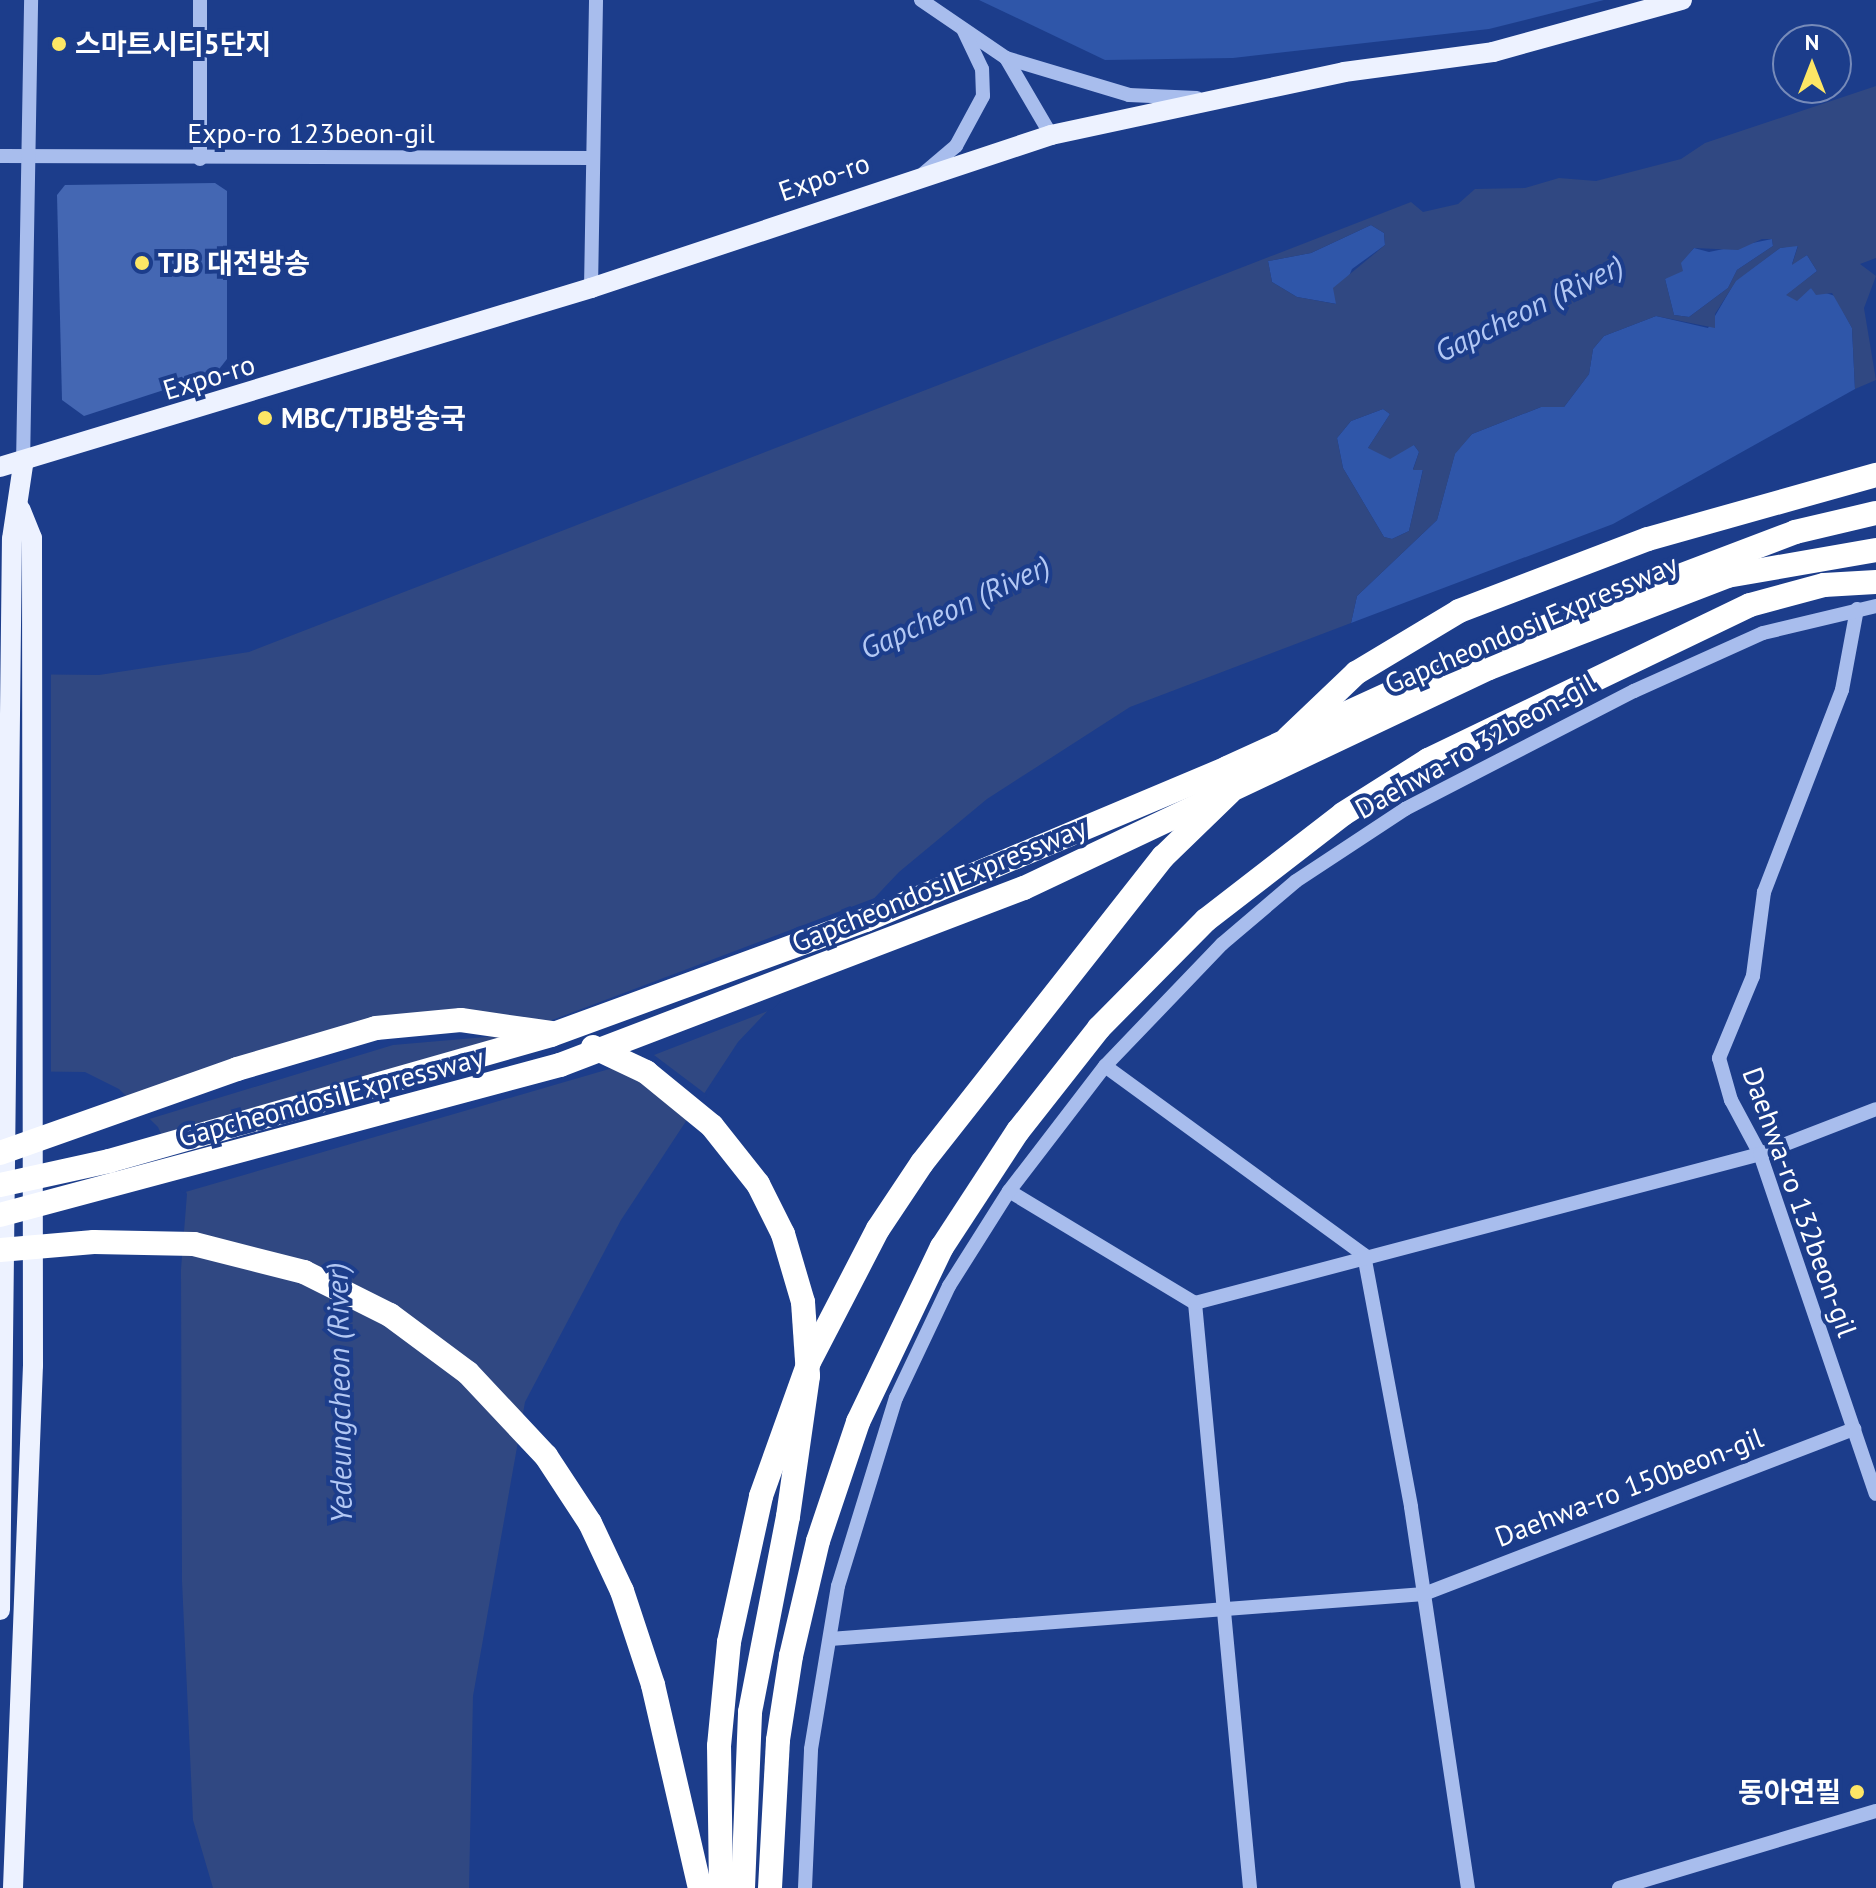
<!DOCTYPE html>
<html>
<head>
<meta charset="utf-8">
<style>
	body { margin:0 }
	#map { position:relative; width:1876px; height:1888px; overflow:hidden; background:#1c3d8b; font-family:"PT Sans","Noto Sans KR",sans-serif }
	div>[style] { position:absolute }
	.green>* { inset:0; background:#2f56a9 }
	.water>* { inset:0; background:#304882 }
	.pier>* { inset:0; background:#1c3d8b; transform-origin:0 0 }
	.building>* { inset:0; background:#4467b3 }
	.minor>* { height:14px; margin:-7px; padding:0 7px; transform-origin:7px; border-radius:7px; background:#a8bded }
	.major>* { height:20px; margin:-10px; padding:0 10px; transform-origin:10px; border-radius:10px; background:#edf2ff }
	.highway>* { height:24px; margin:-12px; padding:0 12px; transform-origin:12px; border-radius:12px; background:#fff }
	.highway-bridge>* { height:24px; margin:-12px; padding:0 12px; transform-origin:12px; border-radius:12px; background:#fff }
	.dots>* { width:22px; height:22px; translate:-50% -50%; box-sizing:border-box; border:4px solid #1c3d8b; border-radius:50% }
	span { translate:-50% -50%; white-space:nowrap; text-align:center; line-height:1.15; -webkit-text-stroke:8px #1c3d8b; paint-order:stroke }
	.poi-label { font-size:28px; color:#fff; font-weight:700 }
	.left { translate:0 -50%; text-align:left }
	.right { translate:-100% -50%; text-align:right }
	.street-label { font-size:28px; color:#fff }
	.water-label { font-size:30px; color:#b3c8f4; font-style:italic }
	.north { position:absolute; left:1772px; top:24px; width:80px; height:80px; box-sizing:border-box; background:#1c3d8b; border:2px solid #778bb9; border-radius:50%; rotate:0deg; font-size:22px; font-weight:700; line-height:32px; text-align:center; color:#fff }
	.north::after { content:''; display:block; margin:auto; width:28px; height:36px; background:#fde665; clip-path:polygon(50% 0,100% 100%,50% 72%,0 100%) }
</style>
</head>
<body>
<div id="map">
	<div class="green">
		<i style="clip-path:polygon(979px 0,1604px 0,1489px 29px,1233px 58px,1105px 60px)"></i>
		<i style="clip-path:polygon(1371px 225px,1384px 233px,1385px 245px,1352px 269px,1337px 304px,1297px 297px,1272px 282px,1268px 261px,1311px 253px)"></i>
		<i style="clip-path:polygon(1772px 239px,1773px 246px,1737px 270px,1728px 288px,1689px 317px,1674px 315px,1665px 279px,1694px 248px,1709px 252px)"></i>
		<i style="clip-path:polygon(1798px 245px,1792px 264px,1807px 255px,1817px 271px,1787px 295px,1811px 288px,1835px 296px,1852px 328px,1855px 389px,1613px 524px,1351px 623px,1357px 596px,1437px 520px,1455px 453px,1472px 434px,1541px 407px,1564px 407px,1589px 374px,1593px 349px,1604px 336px,1656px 316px,1708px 328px,1736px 280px,1780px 248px)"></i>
		<i style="clip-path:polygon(1383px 409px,1390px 414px,1368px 448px,1414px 445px,1419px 452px,1413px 469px,1423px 469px,1409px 531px,1392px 539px,1384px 537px,1343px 468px,1337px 438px,1351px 421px)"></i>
	</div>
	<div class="water">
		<i style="clip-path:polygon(evenodd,1876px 86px,1876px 258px,1860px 264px,1876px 276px,1864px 308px,1876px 380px,1855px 389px,1852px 328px,1832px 293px,1816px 295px,1811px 288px,1797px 301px,1786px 295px,1817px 271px,1807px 255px,1792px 265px,1798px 246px,1780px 248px,1736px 281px,1715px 314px,1715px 328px,1656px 316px,1604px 336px,1593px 349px,1589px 374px,1564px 407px,1541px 407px,1472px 434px,1455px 454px,1437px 520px,1357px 596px,1351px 623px,1130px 707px,987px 799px,899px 872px,738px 1042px,621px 1220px,525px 1402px,473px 1696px,469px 1888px,213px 1888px,193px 1820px,182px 1581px,181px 1269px,187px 1194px,158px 1127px,119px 1089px,85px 1072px,0 1071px,0 674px,99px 675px,249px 652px,1411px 202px,1423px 212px,1458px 204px,1475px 189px,1525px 188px,1559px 178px,1596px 181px,1681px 159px,1705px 143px,1876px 86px,1371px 225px,1384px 233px,1385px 245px,1333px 288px,1336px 304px,1297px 297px,1272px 282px,1268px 261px,1311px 253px,1371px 225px,1876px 86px,1762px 239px,1772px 239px,1773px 246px,1737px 270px,1728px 288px,1689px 317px,1674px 315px,1665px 279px,1683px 271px,1681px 263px,1694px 248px,1738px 250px,1762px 239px,1876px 86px,1383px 409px,1390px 414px,1368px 448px,1390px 459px,1414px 445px,1419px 452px,1413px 470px,1423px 470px,1409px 531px,1392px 539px,1384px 537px,1343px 468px,1337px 438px,1351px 421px,1383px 409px)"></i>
	</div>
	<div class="pier">
		<i style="left:0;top:670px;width:51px;height:405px"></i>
		<i style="clip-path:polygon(880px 896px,773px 1009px,654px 1055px,707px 1095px,692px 1116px,623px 1065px,182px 1193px,157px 1135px,509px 1035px,393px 1045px,146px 1120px,128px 1103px,379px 1027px,547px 1022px)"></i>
	</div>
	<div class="building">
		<i style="clip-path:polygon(215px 183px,227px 191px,227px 359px,216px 373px,84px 416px,62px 400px,57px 195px,65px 185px)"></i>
	</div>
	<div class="minor">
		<i style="left:921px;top:0;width:103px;rotate:34.3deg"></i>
		<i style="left:1006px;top:58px;width:89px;rotate:59.7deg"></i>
		<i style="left:1006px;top:58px;width:128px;rotate:16.7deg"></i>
		<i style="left:1129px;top:95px;width:68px;rotate:2.5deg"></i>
		<i style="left:0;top:156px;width:593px;rotate:0.19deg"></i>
		<i style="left:200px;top:159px;width:159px;rotate:-90deg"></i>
		<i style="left:924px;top:173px;width:42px;rotate:-40.2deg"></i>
		<i style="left:956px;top:146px;width:57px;rotate:-61.6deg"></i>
		<i style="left:983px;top:96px;width:27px;rotate:-92deg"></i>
		<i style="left:982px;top:69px;width:44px;rotate:-115.4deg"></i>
		<i style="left:591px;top:288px;width:288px;rotate:-89deg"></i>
		<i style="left:23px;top:465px;width:465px;rotate:-89deg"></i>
		<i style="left:1857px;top:609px;width:82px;rotate:100.5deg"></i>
		<i style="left:1842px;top:690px;width:217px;rotate:111.1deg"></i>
		<i style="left:1764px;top:892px;width:85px;rotate:97.5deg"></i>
		<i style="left:1753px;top:976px;width:89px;rotate:112.5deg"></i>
		<i style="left:1719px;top:1058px;width:44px;rotate:74.1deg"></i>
		<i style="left:1731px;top:1100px;width:61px;rotate:61.8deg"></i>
		<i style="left:1760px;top:1154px;width:359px;rotate:71.2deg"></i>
		<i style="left:1105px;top:1066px;width:321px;rotate:36.1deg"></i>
		<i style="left:1364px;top:1255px;width:256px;rotate:79.4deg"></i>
		<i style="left:1411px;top:1507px;width:385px;rotate:81.5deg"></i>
		<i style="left:1009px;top:1191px;width:217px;rotate:31.1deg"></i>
		<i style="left:830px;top:1639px;width:596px;rotate:-4.33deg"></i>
		<i style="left:1424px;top:1594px;width:461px;rotate:-21deg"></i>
		<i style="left:805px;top:1888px;width:139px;rotate:-87.5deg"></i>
		<i style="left:811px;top:1749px;width:165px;rotate:-80.6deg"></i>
		<i style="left:838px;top:1586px;width:197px;rotate:-72.9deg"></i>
		<i style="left:896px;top:1398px;width:124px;rotate:-64.7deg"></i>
		<i style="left:949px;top:1286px;width:112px;rotate:-57.7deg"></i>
		<i style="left:1009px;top:1191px;width:158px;rotate:-52.5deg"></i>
		<i style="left:1105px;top:1066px;width:169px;rotate:-46.2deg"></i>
		<i style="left:1222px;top:944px;width:97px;rotate:-40.4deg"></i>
		<i style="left:1296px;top:881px;width:131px;rotate:-33.4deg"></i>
		<i style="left:1405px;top:809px;width:258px;rotate:-27.3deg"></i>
		<i style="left:1634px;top:691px;width:141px;rotate:-24.2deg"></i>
		<i style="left:1763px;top:633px;width:116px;rotate:-13.4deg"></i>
		<i style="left:1250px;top:1888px;width:588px;rotate:-95.37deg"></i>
		<i style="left:1195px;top:1303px;width:584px;rotate:-14.77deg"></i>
		<i style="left:1760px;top:1154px;width:124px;rotate:-21.2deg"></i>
		<i style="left:1619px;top:1888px;width:268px;rotate:-16.7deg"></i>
	</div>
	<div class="major">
		<i style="left:0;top:467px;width:618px;rotate:-16.85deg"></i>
		<i style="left:591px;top:288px;width:485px;rotate:-18.4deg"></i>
		<i style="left:1051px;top:135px;width:300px;rotate:-12.1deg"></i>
		<i style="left:1344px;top:72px;width:150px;rotate:-7.6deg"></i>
		<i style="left:1493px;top:52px;width:196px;rotate:-15.4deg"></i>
		<i style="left:0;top:1610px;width:1071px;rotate:-89.36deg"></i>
		<i style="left:12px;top:539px;width:75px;rotate:-81.5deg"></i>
		<i style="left:13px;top:1888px;width:523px;rotate:-87.81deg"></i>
		<i style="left:33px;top:1365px;width:827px;rotate:-90.07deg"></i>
		<i style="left:32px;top:538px;width:31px;rotate:-112deg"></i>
	</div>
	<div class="highway">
		<i style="left:1485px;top:650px;width:332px;rotate:-20.8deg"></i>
		<i style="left:1795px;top:532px;width:83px;rotate:-13.2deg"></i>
		<i style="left:1489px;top:668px;width:255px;rotate:-21.1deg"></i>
		<i style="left:1727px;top:576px;width:151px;rotate:-9.9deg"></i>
		<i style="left:1288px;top:738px;width:94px;rotate:-43.7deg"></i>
		<i style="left:1356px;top:673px;width:120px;rotate:-31deg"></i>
		<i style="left:1459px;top:611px;width:202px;rotate:-20.9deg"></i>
		<i style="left:1648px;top:539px;width:237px;rotate:-15.7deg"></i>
		<i style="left:653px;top:1685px;width:208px;rotate:77deg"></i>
		<i style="left:721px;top:1888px;width:142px;rotate:-90.8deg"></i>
		<i style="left:719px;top:1746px;width:104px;rotate:-84.5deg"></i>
		<i style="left:729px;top:1642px;width:149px;rotate:-77.6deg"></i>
		<i style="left:761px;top:1496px;width:142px;rotate:-70.3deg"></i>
		<i style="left:809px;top:1362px;width:150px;rotate:-62.6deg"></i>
		<i style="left:878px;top:1229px;width:79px;rotate:-56.3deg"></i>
		<i style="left:922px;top:1163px;width:390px;rotate:-51.8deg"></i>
		<i style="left:1163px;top:857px;width:92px;rotate:-44.1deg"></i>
		<i style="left:743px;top:1888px;width:176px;rotate:-87.7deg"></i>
		<i style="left:750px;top:1712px;width:199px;rotate:-79deg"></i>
		<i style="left:770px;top:1888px;width:148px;rotate:-86.9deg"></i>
		<i style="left:778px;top:1740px;width:85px;rotate:-81.2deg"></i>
		<i style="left:791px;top:1656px;width:118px;rotate:-76.8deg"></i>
		<i style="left:818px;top:1541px;width:126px;rotate:-71.4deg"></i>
		<i style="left:858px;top:1422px;width:194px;rotate:-64.4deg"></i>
		<i style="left:942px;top:1247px;width:139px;rotate:-56.8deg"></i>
		<i style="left:1018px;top:1131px;width:131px;rotate:-51.8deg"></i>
		<i style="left:1099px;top:1028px;width:152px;rotate:-45.3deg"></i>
		<i style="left:1206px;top:920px;width:173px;rotate:-37.7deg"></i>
		<i style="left:1343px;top:814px;width:101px;rotate:-32.4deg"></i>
		<i style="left:1428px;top:760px;width:357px;rotate:-25.7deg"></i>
		<i style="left:1750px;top:605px;width:77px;rotate:-15.1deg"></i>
		<i style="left:1824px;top:585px;width:52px;rotate:-3.3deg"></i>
	</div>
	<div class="highway-bridge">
		<i style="left:593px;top:1047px;width:59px;rotate:25.3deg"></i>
		<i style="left:646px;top:1072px;width:85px;rotate:39.3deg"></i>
		<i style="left:712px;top:1126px;width:74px;rotate:51.6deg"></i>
		<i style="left:758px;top:1184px;width:56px;rotate:63.4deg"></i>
		<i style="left:783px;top:1234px;width:71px;rotate:73.6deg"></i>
		<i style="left:803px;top:1302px;width:74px;rotate:86.1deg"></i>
		<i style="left:808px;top:1376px;width:142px;rotate:98.1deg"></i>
		<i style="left:0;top:1153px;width:251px;rotate:-19.5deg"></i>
		<i style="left:237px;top:1069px;width:145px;rotate:-16.4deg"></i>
		<i style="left:376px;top:1028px;width:85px;rotate:-5.4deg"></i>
		<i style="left:461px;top:1020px;width:91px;rotate:8.2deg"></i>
		<i style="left:0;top:1185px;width:112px;rotate:-12.4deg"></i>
		<i style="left:109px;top:1161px;width:460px;rotate:-15.9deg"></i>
		<i style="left:551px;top:1035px;width:335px;rotate:-20.1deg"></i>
		<i style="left:866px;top:920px;width:392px;rotate:-22.8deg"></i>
		<i style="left:1227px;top:768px;width:284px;rotate:-24.6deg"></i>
		<i style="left:0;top:1215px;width:580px;rotate:-15deg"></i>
		<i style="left:560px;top:1065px;width:497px;rotate:-20.9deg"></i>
		<i style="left:1024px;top:888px;width:514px;rotate:-25.32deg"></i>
		<i style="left:0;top:1250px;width:94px;rotate:-4.9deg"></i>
		<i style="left:94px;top:1242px;width:100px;rotate:1.1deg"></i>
		<i style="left:194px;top:1244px;width:114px;rotate:14.3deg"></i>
		<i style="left:304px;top:1272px;width:96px;rotate:26.6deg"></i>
		<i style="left:390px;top:1315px;width:97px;rotate:36.6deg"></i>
		<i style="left:468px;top:1373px;width:114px;rotate:46.8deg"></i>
		<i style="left:546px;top:1456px;width:80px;rotate:56.7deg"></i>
		<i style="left:590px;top:1523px;width:75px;rotate:64.8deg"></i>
		<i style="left:622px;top:1591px;width:99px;rotate:71.7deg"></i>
	</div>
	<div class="dots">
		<i style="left:59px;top:44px;background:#fde665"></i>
		<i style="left:142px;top:263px;background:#fde665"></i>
		<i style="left:265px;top:418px;background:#fde665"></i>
		<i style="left:1857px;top:1792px;background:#fde665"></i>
	</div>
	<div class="poi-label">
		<span class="left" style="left:75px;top:44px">스마트시티5단지</span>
		<span class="left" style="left:158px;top:263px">TJB 대전방송</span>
		<span class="left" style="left:281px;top:418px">MBC/TJB방송국</span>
		<span class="right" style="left:1841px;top:1792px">동아연필</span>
	</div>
	<div class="street-label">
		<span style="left:311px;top:133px">Expo-ro 123beon-gil</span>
		<span style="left:824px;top:177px;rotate:-19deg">Expo-ro</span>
		<span style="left:209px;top:377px;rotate:-17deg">Expo-ro</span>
		<span style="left:1531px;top:624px;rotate:-23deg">Gapcheondosi Expressway</span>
		<span style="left:1475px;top:746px;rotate:-29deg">Daehwa-ro 32beon-gil</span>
		<span style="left:939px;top:885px;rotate:-22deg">Gapcheondosi Expressway</span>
		<span style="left:331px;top:1097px;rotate:-15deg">Gapcheondosi Expressway</span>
		<span style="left:1800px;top:1202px;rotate:70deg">Daehwa-ro 132beon-gil</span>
		<span style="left:1629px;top:1487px;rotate:-21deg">Daehwa-ro 150beon-gil</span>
	</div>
	<div class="water-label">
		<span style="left:1529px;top:308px;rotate:-26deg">Gapcheon (River)</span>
		<span style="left:955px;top:607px;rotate:-25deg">Gapcheon (River)</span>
		<span style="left:339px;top:1393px;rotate:-91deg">Yedeungcheon (River)</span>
	</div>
	<div class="north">N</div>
</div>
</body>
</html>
